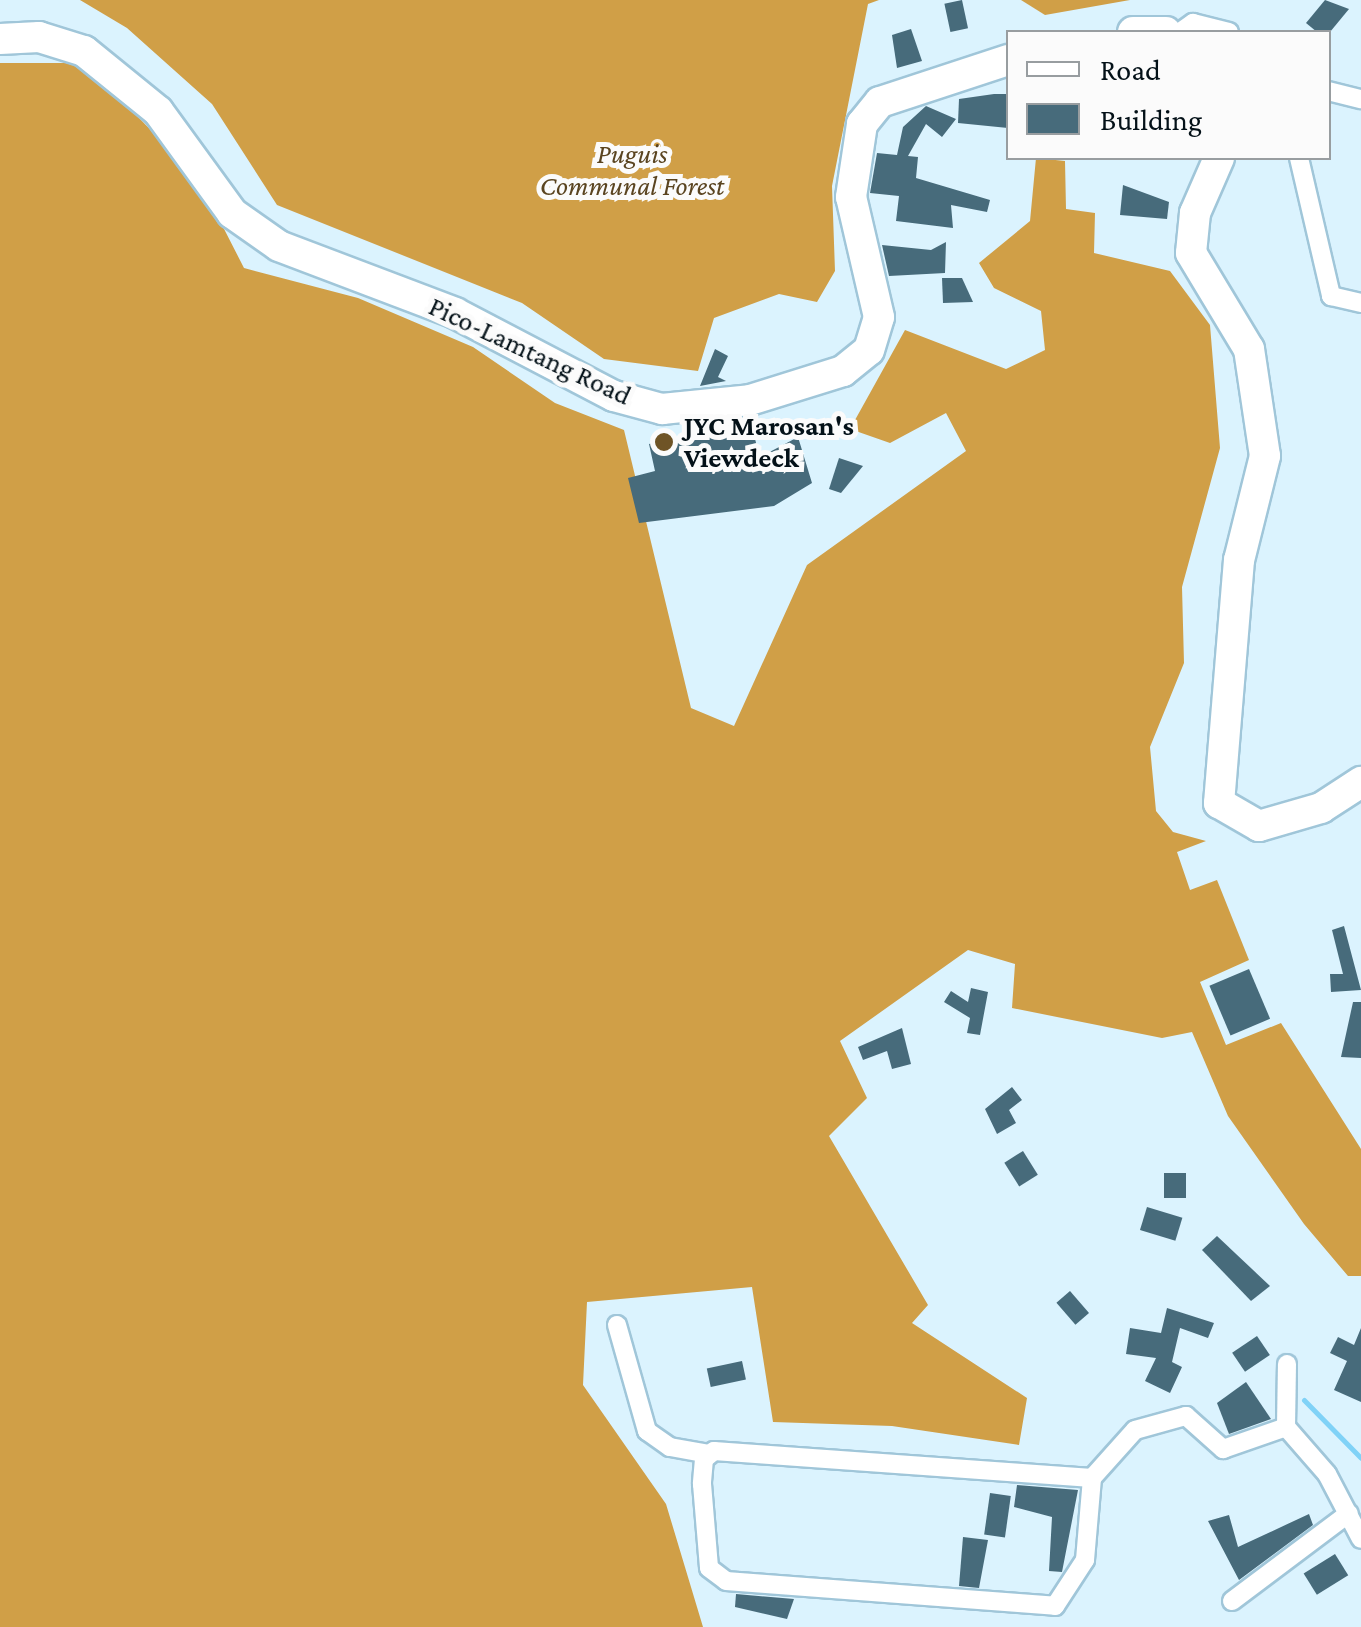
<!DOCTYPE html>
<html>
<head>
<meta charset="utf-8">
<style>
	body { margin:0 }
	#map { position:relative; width:1361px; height:1627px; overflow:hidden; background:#dbf3fe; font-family:"Crimson Pro",serif }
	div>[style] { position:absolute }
	.forest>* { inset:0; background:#d09f47 }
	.stream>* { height:5px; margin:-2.5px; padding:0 2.5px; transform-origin:2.5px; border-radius:2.5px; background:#80d2f7 }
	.building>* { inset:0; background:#476b7b; transform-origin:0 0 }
	.roads { filter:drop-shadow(2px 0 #a0c6d9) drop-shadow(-2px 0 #a0c6d9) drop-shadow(0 2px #a0c6d9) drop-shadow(0 -2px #a0c6d9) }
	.minor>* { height:18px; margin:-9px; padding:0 9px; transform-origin:9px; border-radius:9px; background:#fff }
	.primary>* { height:30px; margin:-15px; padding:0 15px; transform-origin:15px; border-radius:15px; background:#fff }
	.dots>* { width:28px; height:28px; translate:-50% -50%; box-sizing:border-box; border:5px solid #fbfbfb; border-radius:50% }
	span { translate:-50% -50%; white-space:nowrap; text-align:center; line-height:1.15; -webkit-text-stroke:10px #fbfbfb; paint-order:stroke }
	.park-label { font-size:28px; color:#5a4420; font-style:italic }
	.street-label { font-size:28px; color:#041118 }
	.poi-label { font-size:28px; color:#041118; font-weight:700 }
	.left { translate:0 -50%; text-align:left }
	.legend { position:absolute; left:1006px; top:30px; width:325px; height:130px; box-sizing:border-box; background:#fbfbfb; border:2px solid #989da0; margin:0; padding:12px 18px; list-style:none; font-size:30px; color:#041118 }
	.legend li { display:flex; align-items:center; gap:20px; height:50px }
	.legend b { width:50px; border:2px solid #989da0 }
</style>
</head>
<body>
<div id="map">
	<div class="forest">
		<i style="clip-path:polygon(80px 0,879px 0,868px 4px,832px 186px,835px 271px,817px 302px,779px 294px,714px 318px,698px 371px,604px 359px,522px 303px,277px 205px,212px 104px,127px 28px)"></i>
		<i style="clip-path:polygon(1021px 0,1130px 0,1045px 15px)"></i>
		<i style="clip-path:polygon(0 63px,77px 63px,114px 92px,199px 180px,244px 268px,358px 298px,473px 347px,555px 403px,624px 430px,691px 708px,734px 726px,807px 565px,966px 451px,946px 413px,890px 443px,850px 429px,905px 330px,1006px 369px,1045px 350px,1041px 311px,994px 288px,979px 263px,1030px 221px,1036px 158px,1065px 161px,1066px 209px,1095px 213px,1094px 253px,1170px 271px,1210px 325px,1220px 448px,1182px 587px,1184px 663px,1150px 747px,1156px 811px,1173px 832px,1206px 841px,1177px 852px,1190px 890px,1217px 880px,1249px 960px,1200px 982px,1226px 1045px,1281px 1023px,1361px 1149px,1361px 1276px,1348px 1276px,1304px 1224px,1228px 1116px,1192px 1032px,1162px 1038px,1012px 1008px,1015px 964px,968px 950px,840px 1041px,867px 1098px,829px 1136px,928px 1305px,912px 1323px,1027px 1398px,1019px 1445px,892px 1426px,773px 1422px,752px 1287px,587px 1302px,583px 1385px,666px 1504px,703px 1627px,0 1627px)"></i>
	</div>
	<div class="stream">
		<i style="left:1304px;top:1400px;width:81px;rotate:45.5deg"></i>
	</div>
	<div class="building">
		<i style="left:962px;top:0;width:29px;height:18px;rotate:78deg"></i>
		<i style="clip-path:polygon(1325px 0,1349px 9px,1330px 32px,1317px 32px,1306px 23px)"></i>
		<i style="clip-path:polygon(911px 29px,922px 61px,897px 68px,892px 35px)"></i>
		<i style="clip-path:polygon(994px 94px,1008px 94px,1008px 128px,958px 123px,959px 99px)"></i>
		<i style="clip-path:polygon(926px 106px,956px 119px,942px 137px,926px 124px,908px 156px,918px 157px,916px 178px,990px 200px,987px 212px,951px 205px,953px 228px,896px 221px,899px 196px,870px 193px,877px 153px,897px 155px,903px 127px)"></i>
		<i style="clip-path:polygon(1123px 185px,1169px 202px,1167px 219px,1120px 215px)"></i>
		<i style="clip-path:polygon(946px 242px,945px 273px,889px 276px,882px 245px,931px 250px)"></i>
		<i style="clip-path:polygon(942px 278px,962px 278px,973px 302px,943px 303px)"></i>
		<i style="clip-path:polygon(715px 349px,728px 356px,718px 377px,726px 381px,700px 386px)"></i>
		<i style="clip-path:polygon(750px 421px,760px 457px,798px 437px,812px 483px,774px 506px,639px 523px,628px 478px,655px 471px,649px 444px)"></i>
		<i style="clip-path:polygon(839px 458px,863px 466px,841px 493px,829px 489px)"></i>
		<i style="clip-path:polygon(1344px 926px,1361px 990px,1331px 992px,1330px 974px,1343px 974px,1332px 930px)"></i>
		<i style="left:1249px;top:969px;width:54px;height:43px;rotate:67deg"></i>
		<i style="clip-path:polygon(971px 988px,988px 992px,980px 1035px,967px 1033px,970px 1018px,944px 1002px,951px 991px,968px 1002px)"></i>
		<i style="clip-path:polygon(1353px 1002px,1361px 1002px,1361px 1058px,1341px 1057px)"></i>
		<i style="clip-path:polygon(902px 1028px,911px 1064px,892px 1069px,887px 1051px,863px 1060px,858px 1047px)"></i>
		<i style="clip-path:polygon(1012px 1087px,1022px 1100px,1009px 1110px,1016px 1123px,997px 1134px,985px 1109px)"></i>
		<i style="left:1023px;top:1151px;width:28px;height:22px;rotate:58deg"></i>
		<i style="left:1164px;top:1173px;width:22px;height:25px"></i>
		<i style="left:1147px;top:1207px;width:37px;height:24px;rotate:17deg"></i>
		<i style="clip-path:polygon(1217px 1236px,1270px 1286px,1251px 1301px,1202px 1250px)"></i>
		<i style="left:1070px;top:1291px;width:29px;height:18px;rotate:49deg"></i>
		<i style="clip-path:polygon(1167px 1308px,1214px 1323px,1208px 1338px,1180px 1328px,1172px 1362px,1182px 1367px,1170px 1393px,1145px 1381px,1156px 1358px,1126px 1354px,1130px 1328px,1161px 1333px)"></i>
		<i style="clip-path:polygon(1361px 1328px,1361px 1402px,1334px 1390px,1347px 1361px,1330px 1353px,1338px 1337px,1354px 1345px)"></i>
		<i style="left:1257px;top:1336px;width:23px;height:30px;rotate:56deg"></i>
		<i style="left:742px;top:1361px;width:19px;height:36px;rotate:78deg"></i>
		<i style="clip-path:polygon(1246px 1382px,1271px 1419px,1229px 1434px,1217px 1403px)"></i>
		<i style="clip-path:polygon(1017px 1485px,1078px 1490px,1062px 1572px,1049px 1571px,1052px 1517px,1014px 1507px)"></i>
		<i style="left:990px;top:1493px;width:21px;height:42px;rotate:8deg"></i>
		<i style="clip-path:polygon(1309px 1514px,1313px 1525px,1239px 1580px,1208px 1521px,1229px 1515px,1238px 1547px)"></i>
		<i style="clip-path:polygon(963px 1537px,988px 1540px,979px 1588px,959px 1586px)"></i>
		<i style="left:1335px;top:1554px;width:25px;height:37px;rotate:58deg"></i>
		<i style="clip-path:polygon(736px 1594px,794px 1599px,787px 1619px,735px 1607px)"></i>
	</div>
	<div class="roads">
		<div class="minor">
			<i style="left:1180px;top:32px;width:16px;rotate:-35deg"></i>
			<i style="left:1193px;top:23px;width:37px;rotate:14deg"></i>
			<i style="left:1328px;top:91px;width:34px;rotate:14deg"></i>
			<i style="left:1299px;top:158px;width:142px;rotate:76.9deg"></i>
			<i style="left:1331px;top:296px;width:31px;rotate:13deg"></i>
			<i style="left:617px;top:1325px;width:110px;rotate:74.2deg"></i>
			<i style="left:647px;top:1431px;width:28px;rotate:35deg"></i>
			<i style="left:670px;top:1447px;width:39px;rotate:10deg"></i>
			<i style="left:1286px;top:1427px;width:63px;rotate:-89.1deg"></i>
			<i style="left:1092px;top:1478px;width:379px;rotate:-175.9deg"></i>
			<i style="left:714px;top:1451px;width:13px;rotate:141deg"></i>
			<i style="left:704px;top:1459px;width:25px;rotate:95deg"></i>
			<i style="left:702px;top:1484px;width:84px;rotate:85.2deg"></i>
			<i style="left:709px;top:1568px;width:21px;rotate:37deg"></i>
			<i style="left:726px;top:1581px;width:330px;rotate:4.3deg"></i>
			<i style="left:1055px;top:1606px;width:55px;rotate:-56.9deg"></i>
			<i style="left:1085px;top:1560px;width:82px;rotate:-85.1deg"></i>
			<i style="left:1092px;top:1478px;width:64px;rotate:-48.1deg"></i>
			<i style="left:1135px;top:1430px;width:53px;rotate:-15.4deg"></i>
			<i style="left:1186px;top:1416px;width:50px;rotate:41.7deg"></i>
			<i style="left:1223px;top:1449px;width:67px;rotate:-19.2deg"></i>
			<i style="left:1286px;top:1427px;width:62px;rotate:48.9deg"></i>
			<i style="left:1327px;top:1474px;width:73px;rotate:62.4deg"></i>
			<i style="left:1232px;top:1601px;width:146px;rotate:-36.9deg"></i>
		</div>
		<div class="primary">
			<i style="left:1133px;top:32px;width:33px"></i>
			<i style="left:0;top:39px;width:39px;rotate:-3deg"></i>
			<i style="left:39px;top:37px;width:47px;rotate:17.3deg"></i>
			<i style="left:84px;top:51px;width:95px;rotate:39deg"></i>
			<i style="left:158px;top:111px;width:126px;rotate:54deg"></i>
			<i style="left:232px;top:213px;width:57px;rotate:35.1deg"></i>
			<i style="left:279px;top:246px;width:188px;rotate:20.8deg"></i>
			<i style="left:455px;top:313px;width:179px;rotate:27.6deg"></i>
			<i style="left:614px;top:396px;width:50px;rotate:15.2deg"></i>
			<i style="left:662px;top:409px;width:88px;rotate:-5.8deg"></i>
			<i style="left:750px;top:400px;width:97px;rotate:-17.3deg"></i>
			<i style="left:843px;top:371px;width:33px;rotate:-39deg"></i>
			<i style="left:869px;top:350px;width:34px;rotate:-73deg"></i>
			<i style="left:879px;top:317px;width:123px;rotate:-103.1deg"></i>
			<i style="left:851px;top:197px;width:74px;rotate:-81.4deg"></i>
			<i style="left:862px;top:124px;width:28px;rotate:-51deg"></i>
			<i style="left:880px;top:102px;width:135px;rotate:-18.2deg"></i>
			<i style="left:1219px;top:158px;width:60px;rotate:113.6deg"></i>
			<i style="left:1195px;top:213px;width:40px;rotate:95.7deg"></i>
			<i style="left:1191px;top:253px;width:112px;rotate:58.9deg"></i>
			<i style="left:1249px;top:349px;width:108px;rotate:81.5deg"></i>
			<i style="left:1265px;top:456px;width:107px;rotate:104deg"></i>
			<i style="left:1239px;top:560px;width:244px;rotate:94.7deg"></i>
			<i style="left:1219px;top:803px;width:46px;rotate:29.9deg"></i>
			<i style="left:1259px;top:826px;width:65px;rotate:-16.2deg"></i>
			<i style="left:1321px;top:808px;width:48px;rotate:-33deg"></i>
		</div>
	</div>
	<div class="dots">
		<i style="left:664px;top:442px;background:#6f5426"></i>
	</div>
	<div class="park-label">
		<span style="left:632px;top:170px">Puguis<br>Communal Forest</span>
	</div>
	<div class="street-label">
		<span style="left:530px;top:351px;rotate:25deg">Pico-Lamtang Road</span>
	</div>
	<div class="poi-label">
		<span class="left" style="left:684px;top:442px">JYC Marosan's<br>Viewdeck</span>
	</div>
	<ul class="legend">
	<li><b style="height:12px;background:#fff"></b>Road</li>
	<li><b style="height:28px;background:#476b7b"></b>Building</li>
	</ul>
</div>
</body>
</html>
